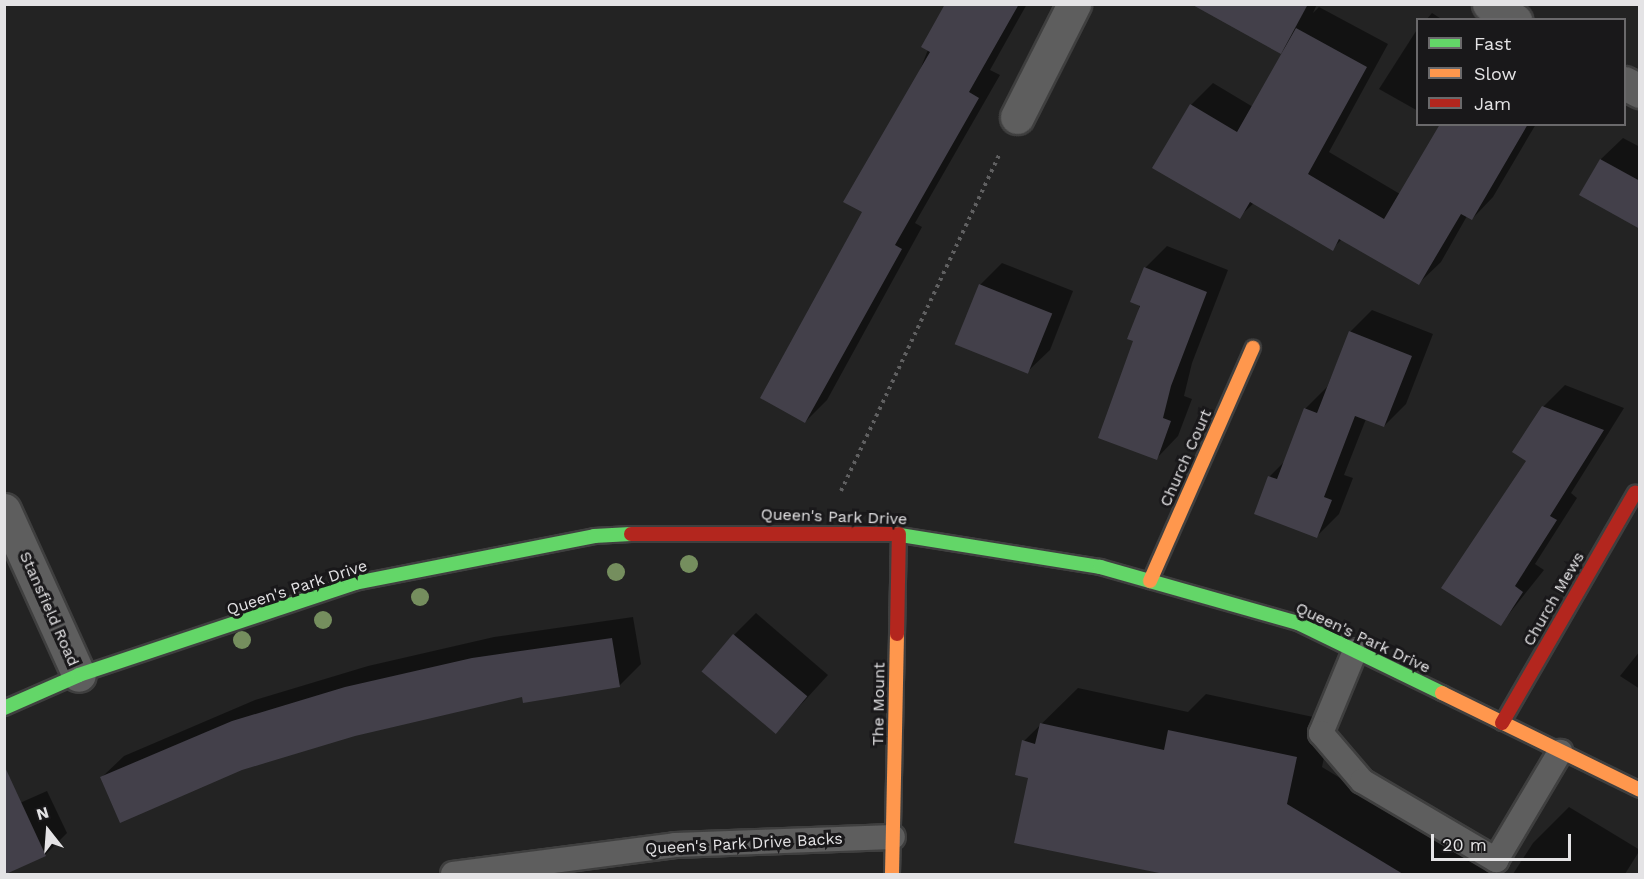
<!DOCTYPE html>
<html>
<head>
<meta charset="utf-8">
<style>
	body { margin:0 }
	#map { position:relative; width:1644px; height:879px; overflow:hidden; background:#232323; font-family:"Work Sans",sans-serif }
	div>[style] { position:absolute }
	.shadow>* { inset:0; background:#0007 }
	.building>* { inset:0; background:#43404a; transform-origin:0 0 }
	.path>* { height:4px; margin-top:-2px; transform-origin:0; background:repeating-linear-gradient(90deg,#606061 0 3px,transparent 0 7.5px) }
	.roads { filter:drop-shadow(2px 0 #3f3f3f) drop-shadow(-2px 0 #3f3f3f) drop-shadow(0 2px #3f3f3f) drop-shadow(0 -2px #3f3f3f) }
	.lane>* { height:24px; margin:-12px; padding:0 12px; transform-origin:12px; border-radius:12px; background:#5e5e5e }
	.street>* { height:33px; margin:-16.5px; padding:0 16.5px; transform-origin:16.5px; border-radius:16.5px; background:#5e5e5e }
	.fast>* { height:14px; margin:-7px; padding:0 7px; transform-origin:7px; border-radius:7px; background:#63d668 }
	.slow>* { height:14px; margin:-7px; padding:0 7px; transform-origin:7px; border-radius:7px; background:#ff974d }
	.jam>* { height:14px; margin:-7px; padding:0 7px; transform-origin:7px; border-radius:7px; background:#b3261e }
	.trees>* { width:18px; height:18px; margin:-9px; border-radius:50%; background:#758e5e }
	span { translate:-50% -50%; white-space:nowrap; text-align:center; line-height:1.15; -webkit-text-stroke:6px #19181a; paint-order:stroke }
	.street-label { font-size:16px; color:#e4e3e5 }
	.frame { position:absolute; inset:0; border:6px solid #e4e3e5; pointer-events:none }
	.legend { position:absolute; left:1416px; top:18px; width:210px; height:108px; box-sizing:border-box; background:#19181a; border:2px solid #6a696b; margin:0; padding:8px 10px; list-style:none; font-size:18px; color:#e4e3e5 }
	.legend li { display:flex; align-items:center; gap:12px; height:30px }
	.legend b { width:30px; border:2px solid #6a696b }
	.north { position:absolute; left:18px; top:801px; width:60px; height:60px; -webkit-text-stroke:4px #19181a; paint-order:stroke; rotate:343deg; font-size:16px; font-weight:700; line-height:24px; text-align:center; color:#e4e3e5 }
	.north::after { content:''; display:block; margin:auto; width:21px; height:27px; background:#e4e3e5; clip-path:polygon(50% 0,100% 100%,50% 72%,0 100%) }
	.scale { position:absolute; left:1431px; top:834px; width:140px; height:27px; box-sizing:border-box; border:3px solid #e4e3e5; border-top:0; padding-left:8px; font-size:18px; line-height:21px; white-space:nowrap; color:#e4e3e5; -webkit-text-stroke:4px #19181a; paint-order:stroke }
</style>
</head>
<body>
<div id="map">
	<div class="shadow">
		<i style="clip-path:polygon(946px 4px,1027px 4px,990px 70px,1000px 75px,915px 223px,922px 227px,827px 400px,805px 422px,864px 212px)"></i>
		<i style="clip-path:polygon(1195px 4px,1317px 4px,1313px 13px,1319px 7px,1388px 44px,1329px 152px,1400px 194px,1441px 124px,1536px 124px,1493px 197px,1472px 219px,1467px 216px,1441px 262px,1419px 283px,1342px 239px,1332px 249px,1254px 203px,1239px 217px,1191px 105px,1213px 83px,1253px 107px,1286px 47px,1281px 52px)"></i>
		<i style="clip-path:polygon(1432px 13px,1443px 20px,1426px 20px)"></i>
		<i style="clip-path:polygon(1418px 28px,1418px 111px,1379px 89px)"></i>
		<i style="clip-path:polygon(1623px 138px,1640px 147px,1640px 228px,1581px 194px,1601px 159px)"></i>
		<i style="clip-path:polygon(1167px 246px,1228px 270px,1192px 363px,1184px 396px,1192px 399px,1178px 436px,1157px 458px,1134px 340px,1145px 268px)"></i>
		<i style="clip-path:polygon(1002px 263px,1073px 291px,1050px 350px,1028px 371px,980px 285px)"></i>
		<i style="clip-path:polygon(1372px 310px,1433px 334px,1406px 404px,1384px 426px,1366px 419px,1344px 475px,1353px 478px,1339px 514px,1317px 536px,1269px 477px,1285px 461px,1305px 409px,1327px 387px,1350px 332px)"></i>
		<i style="clip-path:polygon(1565px 385px,1624px 408px,1571px 493px,1577px 498px,1535px 564px,1544px 570px,1501px 624px,1528px 461px,1543px 407px)"></i>
		<i style="clip-path:polygon(756px 613px,828px 675px,775px 733px,734px 635px)"></i>
		<i style="clip-path:polygon(633px 617px,641px 664px,619px 686px,524px 695px,102px 777px,124px 756px,255px 700px,368px 666px,494px 637px)"></i>
		<i style="clip-path:polygon(1640px 651px,1640px 689px,1620px 676px)"></i>
		<i style="clip-path:polygon(1078px 688px,1188px 712px,1206px 694px,1332px 721px,1322px 767px,1498px 874px,1171px 874px,1016px 841px,1030px 777px,1024px 741px)"></i>
		<i style="clip-path:polygon(47px 791px,67px 833px,45px 855px,4px 810px)"></i>
		<i style="clip-path:polygon(1569px 807px,1640px 850px,1625px 874px,1513px 874px,1533px 843px)"></i>
	</div>
	<div class="building">
		<i style="clip-path:polygon(945px 4px,1019px 4px,969px 92px,979px 98px,895px 245px,902px 249px,805px 423px,760px 398px,862px 212px,843px 202px,930px 52px,921px 47px)"></i>
		<i style="clip-path:polygon(1191px 4px,1308px 4px,1281px 54px)"></i>
		<i style="clip-path:polygon(1296px 28px,1367px 67px,1308px 174px,1384px 219px,1440px 124px,1528px 124px,1472px 220px,1461px 214px,1419px 285px,1339px 239px,1333px 251px,1250px 202px,1240px 219px,1152px 168px,1190px 104px,1237px 132px)"></i>
		<i style="clip-path:polygon(1600px 159px,1640px 181px,1640px 229px,1579px 195px)"></i>
		<i style="clip-path:polygon(1144px 267px,1207px 292px,1171px 386px,1163px 418px,1171px 421px,1157px 460px,1098px 438px,1133px 341px,1127px 339px,1140px 306px,1130px 302px)"></i>
		<i style="left:979px;top:284px;width:79px;height:65px;rotate:22deg"></i>
		<i style="clip-path:polygon(1349px 331px,1412px 356px,1384px 427px,1355px 416px,1324px 497px,1332px 500px,1317px 538px,1254px 514px,1268px 476px,1277px 479px,1304px 408px,1317px 413px)"></i>
		<i style="clip-path:polygon(1542px 406px,1604px 430px,1550px 516px,1557px 520px,1515px 586px,1523px 592px,1501px 626px,1441px 588px,1526px 461px,1512px 452px)"></i>
		<i style="left:733px;top:634px;width:97px;height:49px;rotate:40deg"></i>
		<i style="clip-path:polygon(612px 638px,620px 687px,523px 703px,522px 697px,355px 736px,242px 770px,120px 823px,100px 777px,232px 721px,345px 687px,472px 658px)"></i>
		<i style="clip-path:polygon(1040px 723px,1164px 750px,1168px 730px,1297px 757px,1287px 804px,1403px 874px,1164px 874px,1014px 843px,1028px 778px,1015px 775px,1022px 740px,1035px 744px)"></i>
		<i style="clip-path:polygon(4px 765px,46px 856px,6px 874px,4px 874px)"></i>
	</div>
	<div class="path">
		<i style="left:841px;top:491px;width:374px;rotate:-64.8deg"></i>
	</div>
	<div class="roads">
		<div class="lane">
			<i style="left:1355px;top:651px;width:89px;rotate:112.5deg"></i>
			<i style="left:1321px;top:733px;width:63px;rotate:49.5deg"></i>
			<i style="left:1362px;top:781px;width:156px;rotate:30.5deg"></i>
			<i style="left:1496px;top:860px;width:126px;rotate:-59.3deg"></i>
			<i style="left:453px;top:874px;width:224px;rotate:-7.4deg"></i>
			<i style="left:675px;top:845px;width:218px;rotate:-2.1deg"></i>
		</div>
		<div class="street">
			<i style="left:1489px;top:4px;width:31px;rotate:32deg"></i>
			<i style="left:1624px;top:83px;width:18px;rotate:27deg"></i>
			<i style="left:1017px;top:117px;width:127px;rotate:-63.2deg"></i>
			<i style="left:4px;top:510px;width:181px;rotate:65.6deg"></i>
		</div>
		<div class="fast">
			<i style="left:894px;top:534px;width:209px;rotate:9.1deg"></i>
			<i style="left:1100px;top:567px;width:206px;rotate:15.8deg"></i>
			<i style="left:1298px;top:623px;width:160px;rotate:25.9deg"></i>
			<i style="left:4px;top:708px;width:82px;rotate:-23.7deg"></i>
			<i style="left:79px;top:675px;width:291px;rotate:-18.4deg"></i>
			<i style="left:355px;top:583px;width:244px;rotate:-11.1deg"></i>
			<i style="left:594px;top:536px;width:37px;rotate:-3deg"></i>
		</div>
		<div class="slow">
			<i style="left:1150px;top:581px;width:255px;rotate:-66.2deg"></i>
			<i style="left:1442px;top:693px;width:220px;rotate:26.1deg"></i>
			<i style="left:892px;top:874px;width:240px;rotate:-88.8deg"></i>
		</div>
		<div class="jam">
			<i style="left:631px;top:534px;width:263px"></i>
			<i style="left:897px;top:634px;width:100px;rotate:-88.9deg"></i>
			<i style="left:1502px;top:723px;width:266px;rotate:-60deg"></i>
		</div>
	</div>
	<div class="trees">
		<i style="left:689px;top:564px"></i>
		<i style="left:616px;top:572px"></i>
		<i style="left:420px;top:597px"></i>
		<i style="left:323px;top:620px"></i>
		<i style="left:242px;top:640px"></i>
	</div>
	<div class="street-label">
		<span style="left:1186px;top:458px;rotate:-66deg">Church Court</span>
		<span style="left:834px;top:517px;rotate:2deg">Queen's Park Drive</span>
		<span style="left:297px;top:588px;rotate:-18deg">Queen's Park Drive</span>
		<span style="left:1554px;top:599px;rotate:-60deg">Church Mews</span>
		<span style="left:49px;top:609px;rotate:66deg">Stansfield Road</span>
		<span style="left:1363px;top:638px;rotate:25deg">Queen's Park Drive</span>
		<span style="left:879px;top:704px;rotate:-89deg">The Mount</span>
		<span style="left:744px;top:844px;rotate:-3deg">Queen's Park Drive Backs</span>
	</div>
	<div class="frame"></div>
	<ul class="legend">
	<li><b style="height:8px;background:#63d668"></b>Fast</li>
	<li><b style="height:8px;background:#ff974d"></b>Slow</li>
	<li><b style="height:8px;background:#b3261e"></b>Jam</li>
	</ul>
	<div class="north">N</div>
	<div class="scale">20 m</div>
</div>
</body>
</html>
